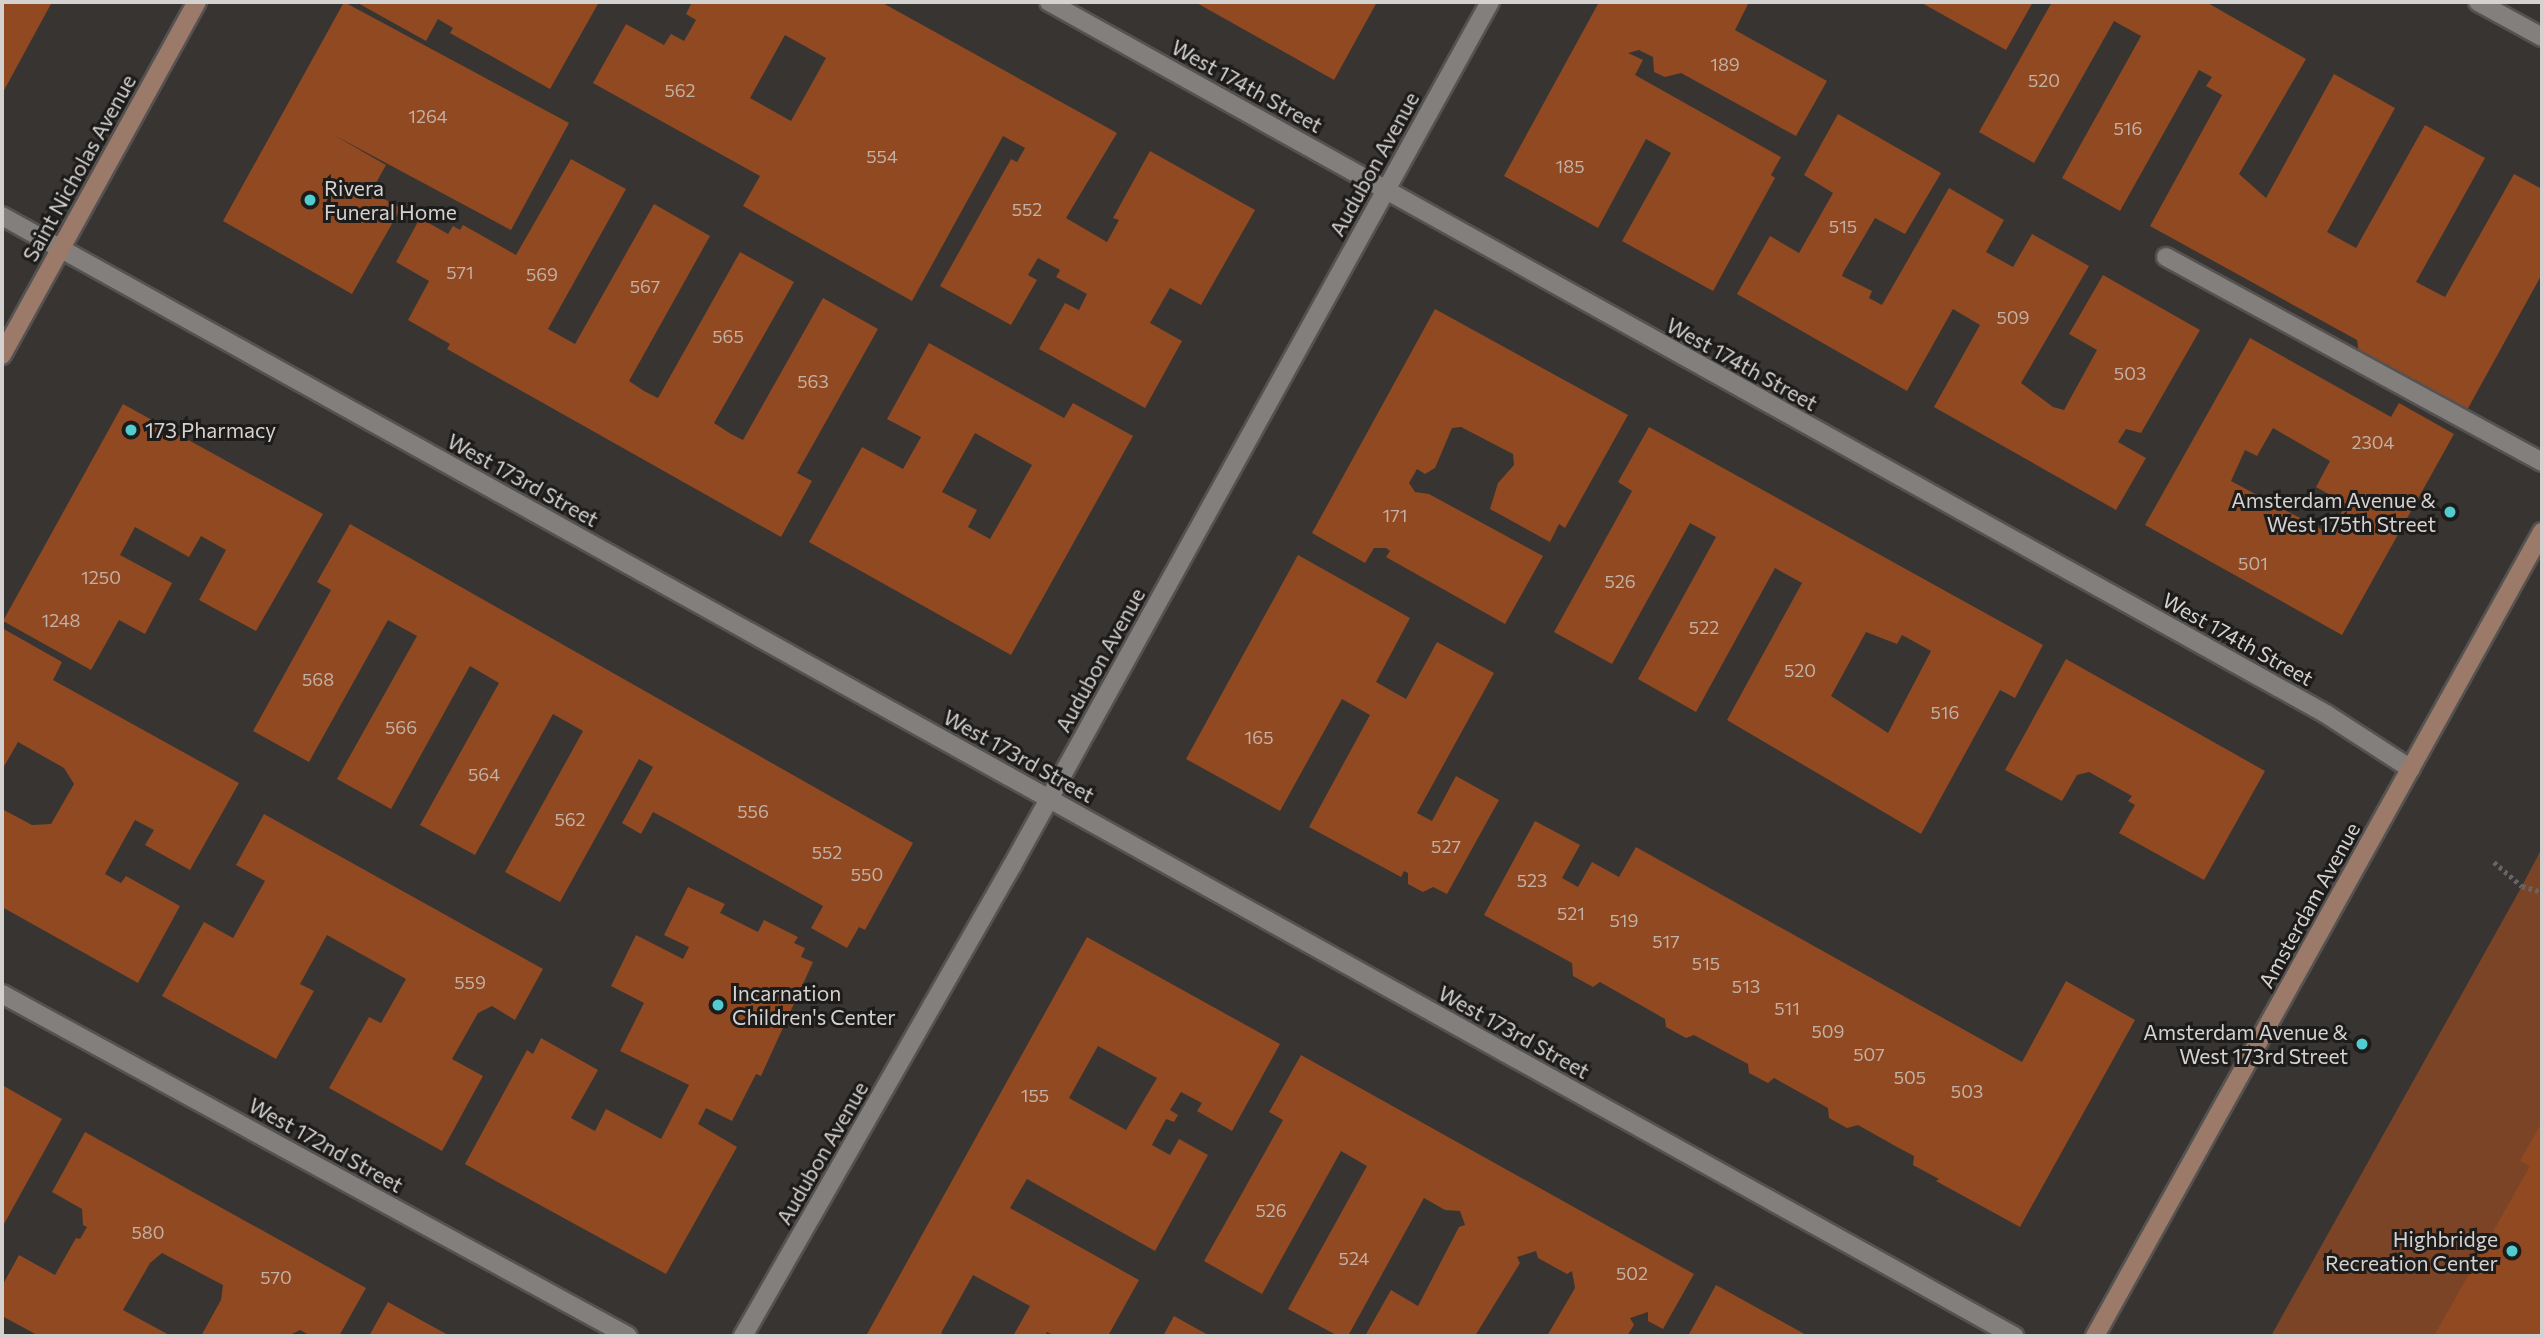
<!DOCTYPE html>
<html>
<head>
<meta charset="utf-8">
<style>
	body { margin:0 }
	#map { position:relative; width:2544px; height:1338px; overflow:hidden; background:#373432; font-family:Commissioner,sans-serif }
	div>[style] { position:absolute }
	.green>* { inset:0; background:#7b4427 }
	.building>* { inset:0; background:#914921 }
	.path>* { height:4.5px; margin-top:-2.25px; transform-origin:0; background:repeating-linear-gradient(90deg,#676463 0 3.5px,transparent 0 7px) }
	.roads { filter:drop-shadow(2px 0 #555251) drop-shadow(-2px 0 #555251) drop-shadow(0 2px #555251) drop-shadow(0 -2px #555251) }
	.service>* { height:18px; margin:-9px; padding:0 9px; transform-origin:9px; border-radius:9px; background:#837f7d }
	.minor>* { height:18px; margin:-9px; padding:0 9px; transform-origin:9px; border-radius:9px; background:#837f7d }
	.tertiary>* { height:18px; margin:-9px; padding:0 9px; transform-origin:9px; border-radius:9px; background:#837f7d }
	.secondary>* { height:18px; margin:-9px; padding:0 9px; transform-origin:9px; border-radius:9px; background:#9b7a69 }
	.dots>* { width:19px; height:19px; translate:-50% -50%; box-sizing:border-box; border:4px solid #1d1c1b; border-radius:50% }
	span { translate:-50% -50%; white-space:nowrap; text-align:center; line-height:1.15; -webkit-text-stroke:6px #1d1c1b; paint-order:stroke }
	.number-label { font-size:18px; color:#c3b0a5 }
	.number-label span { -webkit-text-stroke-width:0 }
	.street-label { font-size:21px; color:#d4d2d1 }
	.poi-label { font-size:21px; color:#d4d2d1 }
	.left { translate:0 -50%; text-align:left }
	.right { translate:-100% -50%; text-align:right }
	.frame { position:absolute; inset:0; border:4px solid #d4d2d1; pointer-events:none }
</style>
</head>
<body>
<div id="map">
	<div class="green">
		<i style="clip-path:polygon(2542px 848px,2542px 1336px,2271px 1336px,2522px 886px)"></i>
	</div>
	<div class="building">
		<i style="clip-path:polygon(2px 2px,52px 2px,2px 94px)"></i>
		<i style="clip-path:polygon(344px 2px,569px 123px,511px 230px,332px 134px,386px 165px,371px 192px,401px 208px,352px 294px,223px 221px)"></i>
		<i style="clip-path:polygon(356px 2px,599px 2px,550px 89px,450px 33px,453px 28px,438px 19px,426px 41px)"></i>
		<i style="clip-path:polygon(evenodd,692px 2px,881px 2px,1117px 133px,1066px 218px,1107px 242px,1119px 220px,1113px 218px,1150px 151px,1255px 210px,1201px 305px,1170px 288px,1150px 323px,1182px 341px,1145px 408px,1039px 349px,1065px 303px,1079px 310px,1087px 294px,1056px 277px,1060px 270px,1038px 258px,1028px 275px,1037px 280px,1011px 325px,940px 286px,1011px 159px,1017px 162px,1025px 148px,1003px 136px,912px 301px,743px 206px,760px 176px,593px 83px,626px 24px,664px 45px,671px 34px,684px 41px,696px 20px,686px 14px,692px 2px,785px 35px,826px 58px,791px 121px,750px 98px,785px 35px)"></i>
		<i style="clip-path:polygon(1195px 2px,1377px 2px,1334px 80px)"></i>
		<i style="clip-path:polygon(1599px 2px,1749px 2px,1735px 30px,1827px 81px,1796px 136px,1681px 73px,1665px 77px,1654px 72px,1653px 57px,1639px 50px,1628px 53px,1643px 60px,1635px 75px,1781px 157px,1771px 175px,1775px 178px,1713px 291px,1622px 241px,1671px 153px,1646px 139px,1598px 228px,1504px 176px)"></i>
		<i style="clip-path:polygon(1920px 2px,2033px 2px,2006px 50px)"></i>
		<i style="clip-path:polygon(2052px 2px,2206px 2px,2306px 59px,2239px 174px,2266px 198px,2334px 74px,2395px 108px,2327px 232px,2356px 248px,2425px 125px,2485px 158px,2416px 282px,2445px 297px,2514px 174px,2542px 189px,2542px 274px,2466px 412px,2359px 353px,2357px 340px,2150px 226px,2222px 95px,2206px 86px,2212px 77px,2199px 70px,2120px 211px,2062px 178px,2141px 36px,2114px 21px,2034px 163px,1979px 132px)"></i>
		<i style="clip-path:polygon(1838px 114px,1941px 173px,1905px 234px,1875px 218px,1844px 271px,1842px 276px,1872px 291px,1869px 298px,1882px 305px,1949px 188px,2004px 220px,1986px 252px,2013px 267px,2032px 234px,2089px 266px,2021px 383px,2053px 407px,2064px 410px,2097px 350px,2069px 334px,2103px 275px,2200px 330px,2141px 433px,2126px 429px,2118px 442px,2146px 458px,2116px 510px,1934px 407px,1980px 325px,1953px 309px,1907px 391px,1737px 294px,1770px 236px,1799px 253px,1833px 193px,1804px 175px)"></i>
		<i style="clip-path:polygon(571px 159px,626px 189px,548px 329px,575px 344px,654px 204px,710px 236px,629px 381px,644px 391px,658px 398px,740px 252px,794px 282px,714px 423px,731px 434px,743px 440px,823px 298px,878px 329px,797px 473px,812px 481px,781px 537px,447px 349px,450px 344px,408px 320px,429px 281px,396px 262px,420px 218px,448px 234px,453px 226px,460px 230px,463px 225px,516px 255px)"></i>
		<i style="clip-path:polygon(1435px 309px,1628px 415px,1565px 528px,1559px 524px,1550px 542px,1490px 509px,1498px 483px,1514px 465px,1513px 454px,1461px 427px,1452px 428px,1435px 468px,1425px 474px,1417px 469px,1409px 483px,1415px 492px,1429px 494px,1543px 556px,1505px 624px,1386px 557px,1390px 551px,1386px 548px,1374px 548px,1365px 563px,1312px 533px)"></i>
		<i style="clip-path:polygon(evenodd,2250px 338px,2391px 417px,2399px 403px,2454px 434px,2342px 635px,2145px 525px,2250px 338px,2273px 428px,2330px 461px,2316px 487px,2346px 504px,2330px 534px,2231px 481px,2245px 450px,2257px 456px,2273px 428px)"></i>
		<i style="clip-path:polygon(evenodd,929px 343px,1064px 418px,1073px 403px,1133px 436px,1011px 655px,809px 542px,862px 447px,903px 469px,921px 437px,887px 419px,929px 343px,975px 433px,1032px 465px,990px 539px,968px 527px,977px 510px,942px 492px,975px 433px)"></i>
		<i style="clip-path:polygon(123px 404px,323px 514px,256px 631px,199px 600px,226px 550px,201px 536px,189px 557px,135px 527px,120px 555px,172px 583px,145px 634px,119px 620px,91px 670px,3px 621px)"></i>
		<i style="clip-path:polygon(evenodd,1649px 427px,2043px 645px,2015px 698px,2000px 690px,1921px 834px,1727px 720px,1802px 583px,1775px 568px,1696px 712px,1638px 679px,1716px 537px,1690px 523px,1612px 664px,1554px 632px,1632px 491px,1618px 482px,1649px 427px,1866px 632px,1897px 644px,1902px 635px,1931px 651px,1888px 733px,1831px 696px,1866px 632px)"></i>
		<i style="clip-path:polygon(350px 524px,913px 843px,865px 930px,859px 927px,847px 948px,811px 928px,823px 906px,672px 822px,653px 812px,641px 834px,622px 823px,653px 767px,639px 759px,560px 902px,505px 872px,583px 731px,553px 714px,475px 855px,420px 825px,499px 683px,470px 666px,391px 809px,337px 779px,417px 636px,388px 620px,309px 762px,253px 731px,331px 590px,317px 582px)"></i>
		<i style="clip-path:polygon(1298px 555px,1410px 618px,1376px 682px,1406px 699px,1437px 642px,1494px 673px,1417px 813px,1432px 821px,1456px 776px,1499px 800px,1447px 894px,1433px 887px,1423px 892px,1408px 884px,1408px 873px,1404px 871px,1401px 877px,1309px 827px,1370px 715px,1342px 699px,1280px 811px,1186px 759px)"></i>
		<i style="clip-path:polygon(2px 628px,62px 662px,53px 680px,239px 783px,190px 870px,145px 845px,154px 830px,135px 820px,105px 874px,121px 883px,126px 876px,180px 906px,138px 983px,2px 907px,2px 809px,32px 825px,51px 824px,74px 784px,64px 768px,18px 742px,2px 770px)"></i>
		<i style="clip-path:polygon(2066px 659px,2265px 771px,2204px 880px,2119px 833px,2135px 805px,2128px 801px,2132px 796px,2089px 772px,2077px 775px,2062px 801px,2005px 770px)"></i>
		<i style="clip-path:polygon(264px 814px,543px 969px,515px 1020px,492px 1006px,478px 1013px,452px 1059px,483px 1076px,442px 1151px,329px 1088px,369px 1017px,381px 1023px,406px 979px,327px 935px,300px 984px,314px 991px,276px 1059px,162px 996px,204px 922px,233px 938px,265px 881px,236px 865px)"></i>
		<i style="clip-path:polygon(1535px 821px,1580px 845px,1562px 878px,1578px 887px,1592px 862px,1619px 877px,1636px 847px,2022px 1062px,2066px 981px,2135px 1020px,2020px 1227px,1936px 1181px,1939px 1179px,1913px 1165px,1914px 1156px,1897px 1147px,1858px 1125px,1847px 1128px,1829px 1118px,1828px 1108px,1774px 1078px,1768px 1083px,1749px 1073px,1748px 1064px,1694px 1035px,1686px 1038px,1666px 1027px,1665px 1019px,1600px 982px,1593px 987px,1573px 976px,1572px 963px,1484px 915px)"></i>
		<i style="clip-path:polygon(688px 887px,725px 904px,720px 913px,758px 932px,764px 920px,798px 937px,794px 943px,805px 948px,801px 957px,813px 962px,761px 1076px,756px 1074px,732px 1121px,706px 1108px,698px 1124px,737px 1147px,666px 1274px,465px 1164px,527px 1050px,533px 1054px,541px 1038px,598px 1070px,571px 1118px,595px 1131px,606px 1109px,661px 1139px,689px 1085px,620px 1051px,644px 1003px,611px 986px,636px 935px,683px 959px,689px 947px,664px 935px)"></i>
		<i style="clip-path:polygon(evenodd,1087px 937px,1280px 1044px,1232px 1131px,1197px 1111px,1202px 1103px,1181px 1092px,1170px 1110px,1178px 1115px,1174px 1122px,1166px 1119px,1152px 1145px,1170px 1155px,1179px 1139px,1208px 1155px,1155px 1251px,1027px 1179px,1010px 1208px,1139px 1280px,1108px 1336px,1055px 1336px,1047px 1332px,1045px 1336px,1013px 1336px,1030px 1306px,973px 1275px,941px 1333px,947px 1336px,866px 1336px,1087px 937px,1098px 1046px,1157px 1078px,1126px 1130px,1069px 1098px,1098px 1046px)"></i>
		<i style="clip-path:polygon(1301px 1055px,1694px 1274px,1663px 1329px,1648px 1321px,1648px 1312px,1630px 1318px,1634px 1325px,1627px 1336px,1547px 1336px,1575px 1288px,1572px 1271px,1567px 1274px,1538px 1258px,1536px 1251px,1517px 1257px,1520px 1263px,1475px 1336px,1365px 1336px,1391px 1290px,1418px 1306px,1459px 1227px,1465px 1225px,1460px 1211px,1445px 1210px,1424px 1198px,1348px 1336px,1338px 1336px,1288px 1309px,1367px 1166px,1341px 1151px,1262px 1294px,1204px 1261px,1283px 1120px,1269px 1112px)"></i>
		<i style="clip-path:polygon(2px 1085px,62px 1119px,4px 1224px,2px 1222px)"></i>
		<i style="clip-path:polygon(2542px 1122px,2542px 1336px,2434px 1336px,2530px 1166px,2520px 1161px)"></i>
		<i style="clip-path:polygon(85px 1132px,366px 1288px,339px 1336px,311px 1336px,300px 1330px,288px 1336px,201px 1336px,221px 1300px,223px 1285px,162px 1253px,150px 1263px,123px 1310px,171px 1336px,39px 1336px,2px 1316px,2px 1286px,19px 1255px,55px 1275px,76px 1238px,80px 1239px,87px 1227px,83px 1225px,82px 1209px,52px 1192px)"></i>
		<i style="clip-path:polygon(1716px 1285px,1808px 1336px,1688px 1336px)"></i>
		<i style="clip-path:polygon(388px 1302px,450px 1336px,369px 1336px)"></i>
		<i style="clip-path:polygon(1174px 1316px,1210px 1336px,1163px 1336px)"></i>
	</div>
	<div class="path">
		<i style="left:2494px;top:862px;width:37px;rotate:41deg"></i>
		<i style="left:2522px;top:886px;width:21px;rotate:17deg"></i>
	</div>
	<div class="roads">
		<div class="service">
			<i style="left:2166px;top:257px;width:428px;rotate:28.6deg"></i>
		</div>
		<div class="minor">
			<i style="left:1049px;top:2px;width:1462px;rotate:29.14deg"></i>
			<i style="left:2326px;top:714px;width:101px;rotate:32.9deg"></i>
			<i style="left:2478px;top:2px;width:73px;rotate:28.7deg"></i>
			<i style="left:2px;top:216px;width:2303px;rotate:29.1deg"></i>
			<i style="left:2px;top:994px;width:713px;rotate:28.65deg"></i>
		</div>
		<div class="tertiary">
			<i style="left:743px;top:1336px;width:542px;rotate:-60.22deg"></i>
			<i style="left:1012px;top:866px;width:987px;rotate:-61.05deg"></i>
		</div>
		<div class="secondary">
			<i style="left:2px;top:355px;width:403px;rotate:-61.1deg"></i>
			<i style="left:2095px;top:1336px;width:920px;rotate:-60.93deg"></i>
		</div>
	</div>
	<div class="dots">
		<i style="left:310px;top:200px;background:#52cdcf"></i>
		<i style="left:131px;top:430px;background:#52cdcf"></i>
		<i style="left:2450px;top:512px;background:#52cdcf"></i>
		<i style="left:718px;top:1005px;background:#52cdcf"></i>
		<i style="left:2362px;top:1044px;background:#52cdcf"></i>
		<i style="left:2512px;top:1251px;background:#52cdcf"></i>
	</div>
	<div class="number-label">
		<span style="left:1725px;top:64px">189</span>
		<span style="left:2044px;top:80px">520</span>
		<span style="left:680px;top:90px">562</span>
		<span style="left:428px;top:116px">1264</span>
		<span style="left:2128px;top:128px">516</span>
		<span style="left:882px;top:156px">554</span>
		<span style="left:1570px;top:166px">185</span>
		<span style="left:1027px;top:209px">552</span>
		<span style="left:1843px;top:226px">515</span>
		<span style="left:460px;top:272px">571</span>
		<span style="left:542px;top:274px">569</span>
		<span style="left:645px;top:286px">567</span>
		<span style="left:2013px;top:317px">509</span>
		<span style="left:728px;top:336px">565</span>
		<span style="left:2130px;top:373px">503</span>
		<span style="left:813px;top:381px">563</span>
		<span style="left:2373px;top:442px">2304</span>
		<span style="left:1395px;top:515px">171</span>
		<span style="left:2253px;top:563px">501</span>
		<span style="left:101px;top:577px">1250</span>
		<span style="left:1620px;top:581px">526</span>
		<span style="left:61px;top:620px">1248</span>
		<span style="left:1704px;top:627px">522</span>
		<span style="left:1800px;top:670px">520</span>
		<span style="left:318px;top:679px">568</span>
		<span style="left:1945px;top:712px">516</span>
		<span style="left:401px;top:727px">566</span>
		<span style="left:1259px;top:737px">165</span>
		<span style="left:484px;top:774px">564</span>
		<span style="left:753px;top:811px">556</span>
		<span style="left:570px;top:819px">562</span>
		<span style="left:1446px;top:846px">527</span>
		<span style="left:827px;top:852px">552</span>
		<span style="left:867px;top:874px">550</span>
		<span style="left:1532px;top:880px">523</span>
		<span style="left:1571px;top:913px">521</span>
		<span style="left:1624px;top:920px">519</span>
		<span style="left:1666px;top:941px">517</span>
		<span style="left:1706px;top:963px">515</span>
		<span style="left:470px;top:982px">559</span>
		<span style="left:1746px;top:986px">513</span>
		<span style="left:1787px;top:1008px">511</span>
		<span style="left:1828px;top:1031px">509</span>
		<span style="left:1869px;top:1054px">507</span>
		<span style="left:1910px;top:1077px">505</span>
		<span style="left:1967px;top:1091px">503</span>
		<span style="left:1035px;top:1095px">155</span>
		<span style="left:1271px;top:1210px">526</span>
		<span style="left:148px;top:1232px">580</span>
		<span style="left:1354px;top:1258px">524</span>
		<span style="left:1632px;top:1273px">502</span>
		<span style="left:276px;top:1277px">570</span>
	</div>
	<div class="street-label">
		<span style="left:1247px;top:86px;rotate:29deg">West 174th Street</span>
		<span style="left:1374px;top:164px;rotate:-61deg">Audubon Avenue</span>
		<span style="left:79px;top:168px;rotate:-61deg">Saint Nicholas Avenue</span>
		<span style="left:1742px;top:364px;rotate:29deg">West 174th Street</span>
		<span style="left:523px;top:480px;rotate:29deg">West 173rd Street</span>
		<span style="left:2238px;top:639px;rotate:29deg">West 174th Street</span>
		<span style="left:1100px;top:660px;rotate:-61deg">Audubon Avenue</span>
		<span style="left:1019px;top:756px;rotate:29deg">West 173rd Street</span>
		<span style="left:2309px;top:905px;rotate:-61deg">Amsterdam Avenue</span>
		<span style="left:1514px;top:1032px;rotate:29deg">West 173rd Street</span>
		<span style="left:326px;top:1145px;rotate:29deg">West 172nd Street</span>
		<span style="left:822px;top:1153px;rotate:-60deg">Audubon Avenue</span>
	</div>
	<div class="poi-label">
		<span class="left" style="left:324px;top:200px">Rivera<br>Funeral Home</span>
		<span class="left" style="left:145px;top:430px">173 Pharmacy</span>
		<span class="right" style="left:2436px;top:512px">Amsterdam Avenue &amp;<br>West 175th Street</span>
		<span class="left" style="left:732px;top:1005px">Incarnation<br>Children's Center</span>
		<span class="right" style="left:2348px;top:1044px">Amsterdam Avenue &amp;<br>West 173rd Street</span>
		<span class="right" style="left:2498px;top:1251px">Highbridge<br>Recreation Center</span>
	</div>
	<div class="frame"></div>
</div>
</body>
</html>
